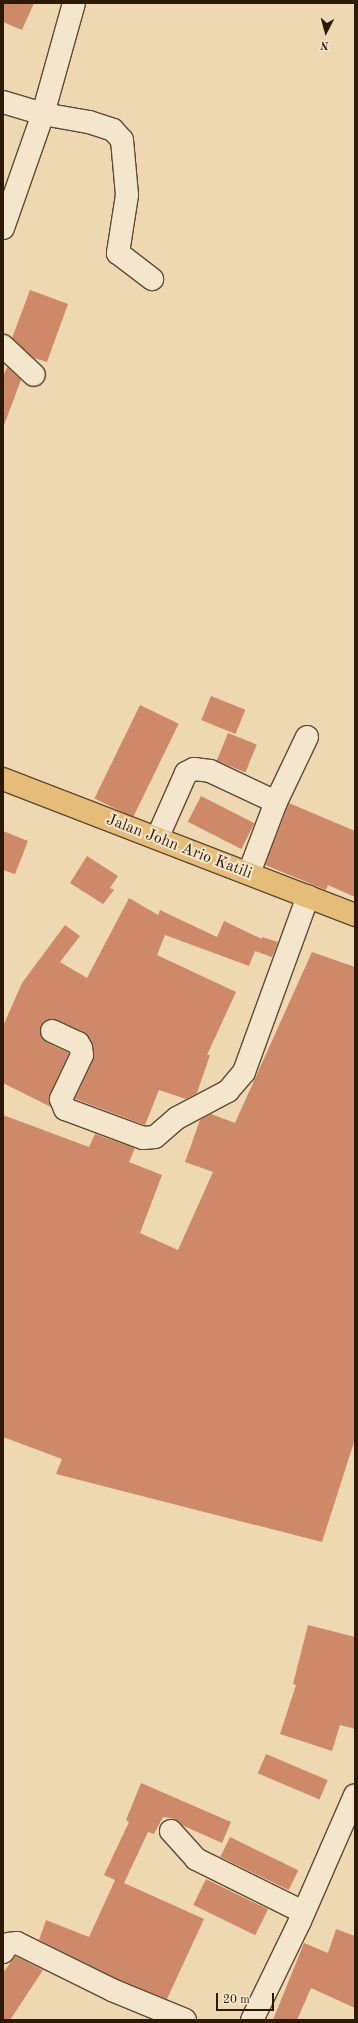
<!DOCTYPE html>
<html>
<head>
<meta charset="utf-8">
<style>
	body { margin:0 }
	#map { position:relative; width:358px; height:2023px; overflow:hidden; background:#edd8b2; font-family:"Old Standard TT",serif }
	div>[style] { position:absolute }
	.building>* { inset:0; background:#ce8a68; transform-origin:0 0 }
	.roads { filter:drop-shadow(1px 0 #5d4a31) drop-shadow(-1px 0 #5d4a31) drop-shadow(0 1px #5d4a31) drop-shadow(0 -1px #5d4a31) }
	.minor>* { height:22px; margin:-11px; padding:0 11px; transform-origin:11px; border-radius:11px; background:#f3e6cd }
	.major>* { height:22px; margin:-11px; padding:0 11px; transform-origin:11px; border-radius:11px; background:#e6bc79 }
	span { translate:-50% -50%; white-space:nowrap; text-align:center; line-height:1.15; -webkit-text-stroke:4px #f3e6cd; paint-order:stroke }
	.street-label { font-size:16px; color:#2d1a06 }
	.frame { position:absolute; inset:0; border:4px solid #2d1a06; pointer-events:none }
	.north { position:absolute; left:306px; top:12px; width:40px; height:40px; -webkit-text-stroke:3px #f3e6cd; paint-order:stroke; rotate:186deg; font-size:11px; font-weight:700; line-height:16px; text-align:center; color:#2d1a06 }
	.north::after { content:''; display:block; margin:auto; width:14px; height:18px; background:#2d1a06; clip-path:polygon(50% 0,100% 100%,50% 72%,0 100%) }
	.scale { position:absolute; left:216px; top:1993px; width:58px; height:18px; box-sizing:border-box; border:2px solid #2d1a06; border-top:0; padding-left:5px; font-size:12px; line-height:14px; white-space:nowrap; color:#2d1a06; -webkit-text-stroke:3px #f3e6cd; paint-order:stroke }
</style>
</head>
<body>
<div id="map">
	<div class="building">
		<i style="clip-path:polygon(3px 3px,34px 3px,22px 30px,3px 22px)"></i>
		<i style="clip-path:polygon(30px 290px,68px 304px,47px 362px,34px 358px,12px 338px)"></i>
		<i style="clip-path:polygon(7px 367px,21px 380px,4px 425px,3px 377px)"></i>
		<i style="left:211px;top:696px;width:37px;height:26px;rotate:22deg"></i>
		<i style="left:140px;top:705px;width:43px;height:104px;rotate:26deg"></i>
		<i style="left:228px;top:733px;width:31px;height:30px;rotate:22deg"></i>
		<i style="left:201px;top:796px;width:60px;height:29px;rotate:27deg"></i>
		<i style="clip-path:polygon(289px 803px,355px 831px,355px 897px,328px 885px,326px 890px,265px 865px)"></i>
		<i style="clip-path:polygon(3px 831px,28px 841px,15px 874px,3px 870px)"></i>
		<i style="clip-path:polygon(87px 856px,118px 876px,110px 888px,114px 890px,103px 904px,70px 883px)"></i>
		<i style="clip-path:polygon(129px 898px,158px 915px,160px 910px,217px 937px,224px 921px,262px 939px,262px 937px,278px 942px,272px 957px,255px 951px,249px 966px,165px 935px,157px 955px,236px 992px,207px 1055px,210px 1055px,197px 1093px,186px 1099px,159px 1090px,145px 1125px,75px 1099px,93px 1060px,93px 1046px,84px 1032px,57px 1020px,44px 1021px,40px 1032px,46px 1042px,69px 1053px,50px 1094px,51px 1107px,3px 1083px,3px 1026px,22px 983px,65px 925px,80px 936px,60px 962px,87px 978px)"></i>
		<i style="clip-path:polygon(312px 952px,355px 967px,355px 1439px,322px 1542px,56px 1474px,62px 1459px,3px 1437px,3px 1115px,89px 1147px,95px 1134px,135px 1148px,129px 1162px,162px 1175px,140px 1233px,178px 1250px,213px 1172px,185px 1162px,200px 1120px,211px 1114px,235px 1123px)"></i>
		<i style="clip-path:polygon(308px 1625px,355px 1637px,355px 1729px,340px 1725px,332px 1751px,280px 1734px,296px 1685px,293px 1684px)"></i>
		<i style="left:266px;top:1754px;width:67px;height:21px;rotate:23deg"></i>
		<i style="clip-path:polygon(141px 1783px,231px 1822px,222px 1843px,184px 1826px,175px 1819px,163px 1817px,154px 1834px,148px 1832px,124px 1883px,204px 1919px,167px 1999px,117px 1979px,39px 1940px,46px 1920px,89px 1937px,115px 1880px,104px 1875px,129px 1822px,126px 1820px)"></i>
		<i style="left:230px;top:1837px;width:76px;height:22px;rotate:26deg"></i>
		<i style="left:206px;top:1879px;width:69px;height:29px;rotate:26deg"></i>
		<i style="clip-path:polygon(336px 1929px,355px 1936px,355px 2008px,311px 1988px,297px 2020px,273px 2020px,304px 1943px,328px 1953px)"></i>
		<i style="clip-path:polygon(15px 1956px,43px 1970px,10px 2020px,3px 2020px,3px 1973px)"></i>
	</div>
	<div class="roads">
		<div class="minor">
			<i style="left:3px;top:102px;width:42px;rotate:16.7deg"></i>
			<i style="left:43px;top:114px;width:47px;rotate:9.9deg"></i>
			<i style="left:89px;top:122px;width:25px;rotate:18deg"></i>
			<i style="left:113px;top:130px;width:13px;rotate:48deg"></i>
			<i style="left:122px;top:140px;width:55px;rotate:84.8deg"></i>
			<i style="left:127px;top:195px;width:59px;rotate:98.8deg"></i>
			<i style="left:118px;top:253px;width:43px;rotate:37.4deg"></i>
			<i style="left:3px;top:228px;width:121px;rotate:-70.7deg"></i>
			<i style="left:43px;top:114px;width:115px;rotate:-74.4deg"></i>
			<i style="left:3px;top:346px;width:42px;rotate:43.1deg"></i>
			<i style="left:160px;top:839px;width:5px;rotate:-101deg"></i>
			<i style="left:159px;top:834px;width:67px;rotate:-66.1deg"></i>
			<i style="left:186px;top:773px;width:9px;rotate:-27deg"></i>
			<i style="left:194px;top:769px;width:16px;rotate:7deg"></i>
			<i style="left:210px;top:771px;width:73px;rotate:25.2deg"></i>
			<i style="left:249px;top:873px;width:76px;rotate:-69.2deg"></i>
			<i style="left:276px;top:802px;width:72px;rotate:-64.5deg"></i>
			<i style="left:52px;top:1031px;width:29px;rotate:25deg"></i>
			<i style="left:78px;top:1043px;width:6px;rotate:59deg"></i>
			<i style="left:81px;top:1048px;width:7px;rotate:82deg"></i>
			<i style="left:82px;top:1055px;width:49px;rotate:115.5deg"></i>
			<i style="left:61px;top:1099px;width:11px;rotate:68deg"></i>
			<i style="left:65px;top:1109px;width:83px;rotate:20.4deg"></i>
			<i style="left:143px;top:1138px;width:12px;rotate:-5deg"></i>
			<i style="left:155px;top:1137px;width:29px;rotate:-41deg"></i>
			<i style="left:177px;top:1118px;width:58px;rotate:-27.9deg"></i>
			<i style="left:228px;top:1091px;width:25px;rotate:-50deg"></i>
			<i style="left:244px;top:1072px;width:187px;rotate:-70deg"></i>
			<i style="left:171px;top:1831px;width:38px;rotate:48deg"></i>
			<i style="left:196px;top:1859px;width:119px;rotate:26.4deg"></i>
			<i style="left:3px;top:1952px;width:9px;rotate:-58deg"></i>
			<i style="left:8px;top:1944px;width:9px;rotate:-6deg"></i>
			<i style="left:17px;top:1943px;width:106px;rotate:26.3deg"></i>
			<i style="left:112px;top:1990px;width:79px;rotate:22.3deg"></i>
			<i style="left:252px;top:2020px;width:110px;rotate:-64.1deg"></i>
			<i style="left:300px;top:1921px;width:137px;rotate:-66.4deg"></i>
		</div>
		<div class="major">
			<i style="left:3px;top:779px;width:377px;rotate:21.1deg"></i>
		</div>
	</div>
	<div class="street-label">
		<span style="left:179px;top:847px;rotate:21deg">Jalan John Ario Katili</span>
	</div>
	<div class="frame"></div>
	<div class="north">N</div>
	<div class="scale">20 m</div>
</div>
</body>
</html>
